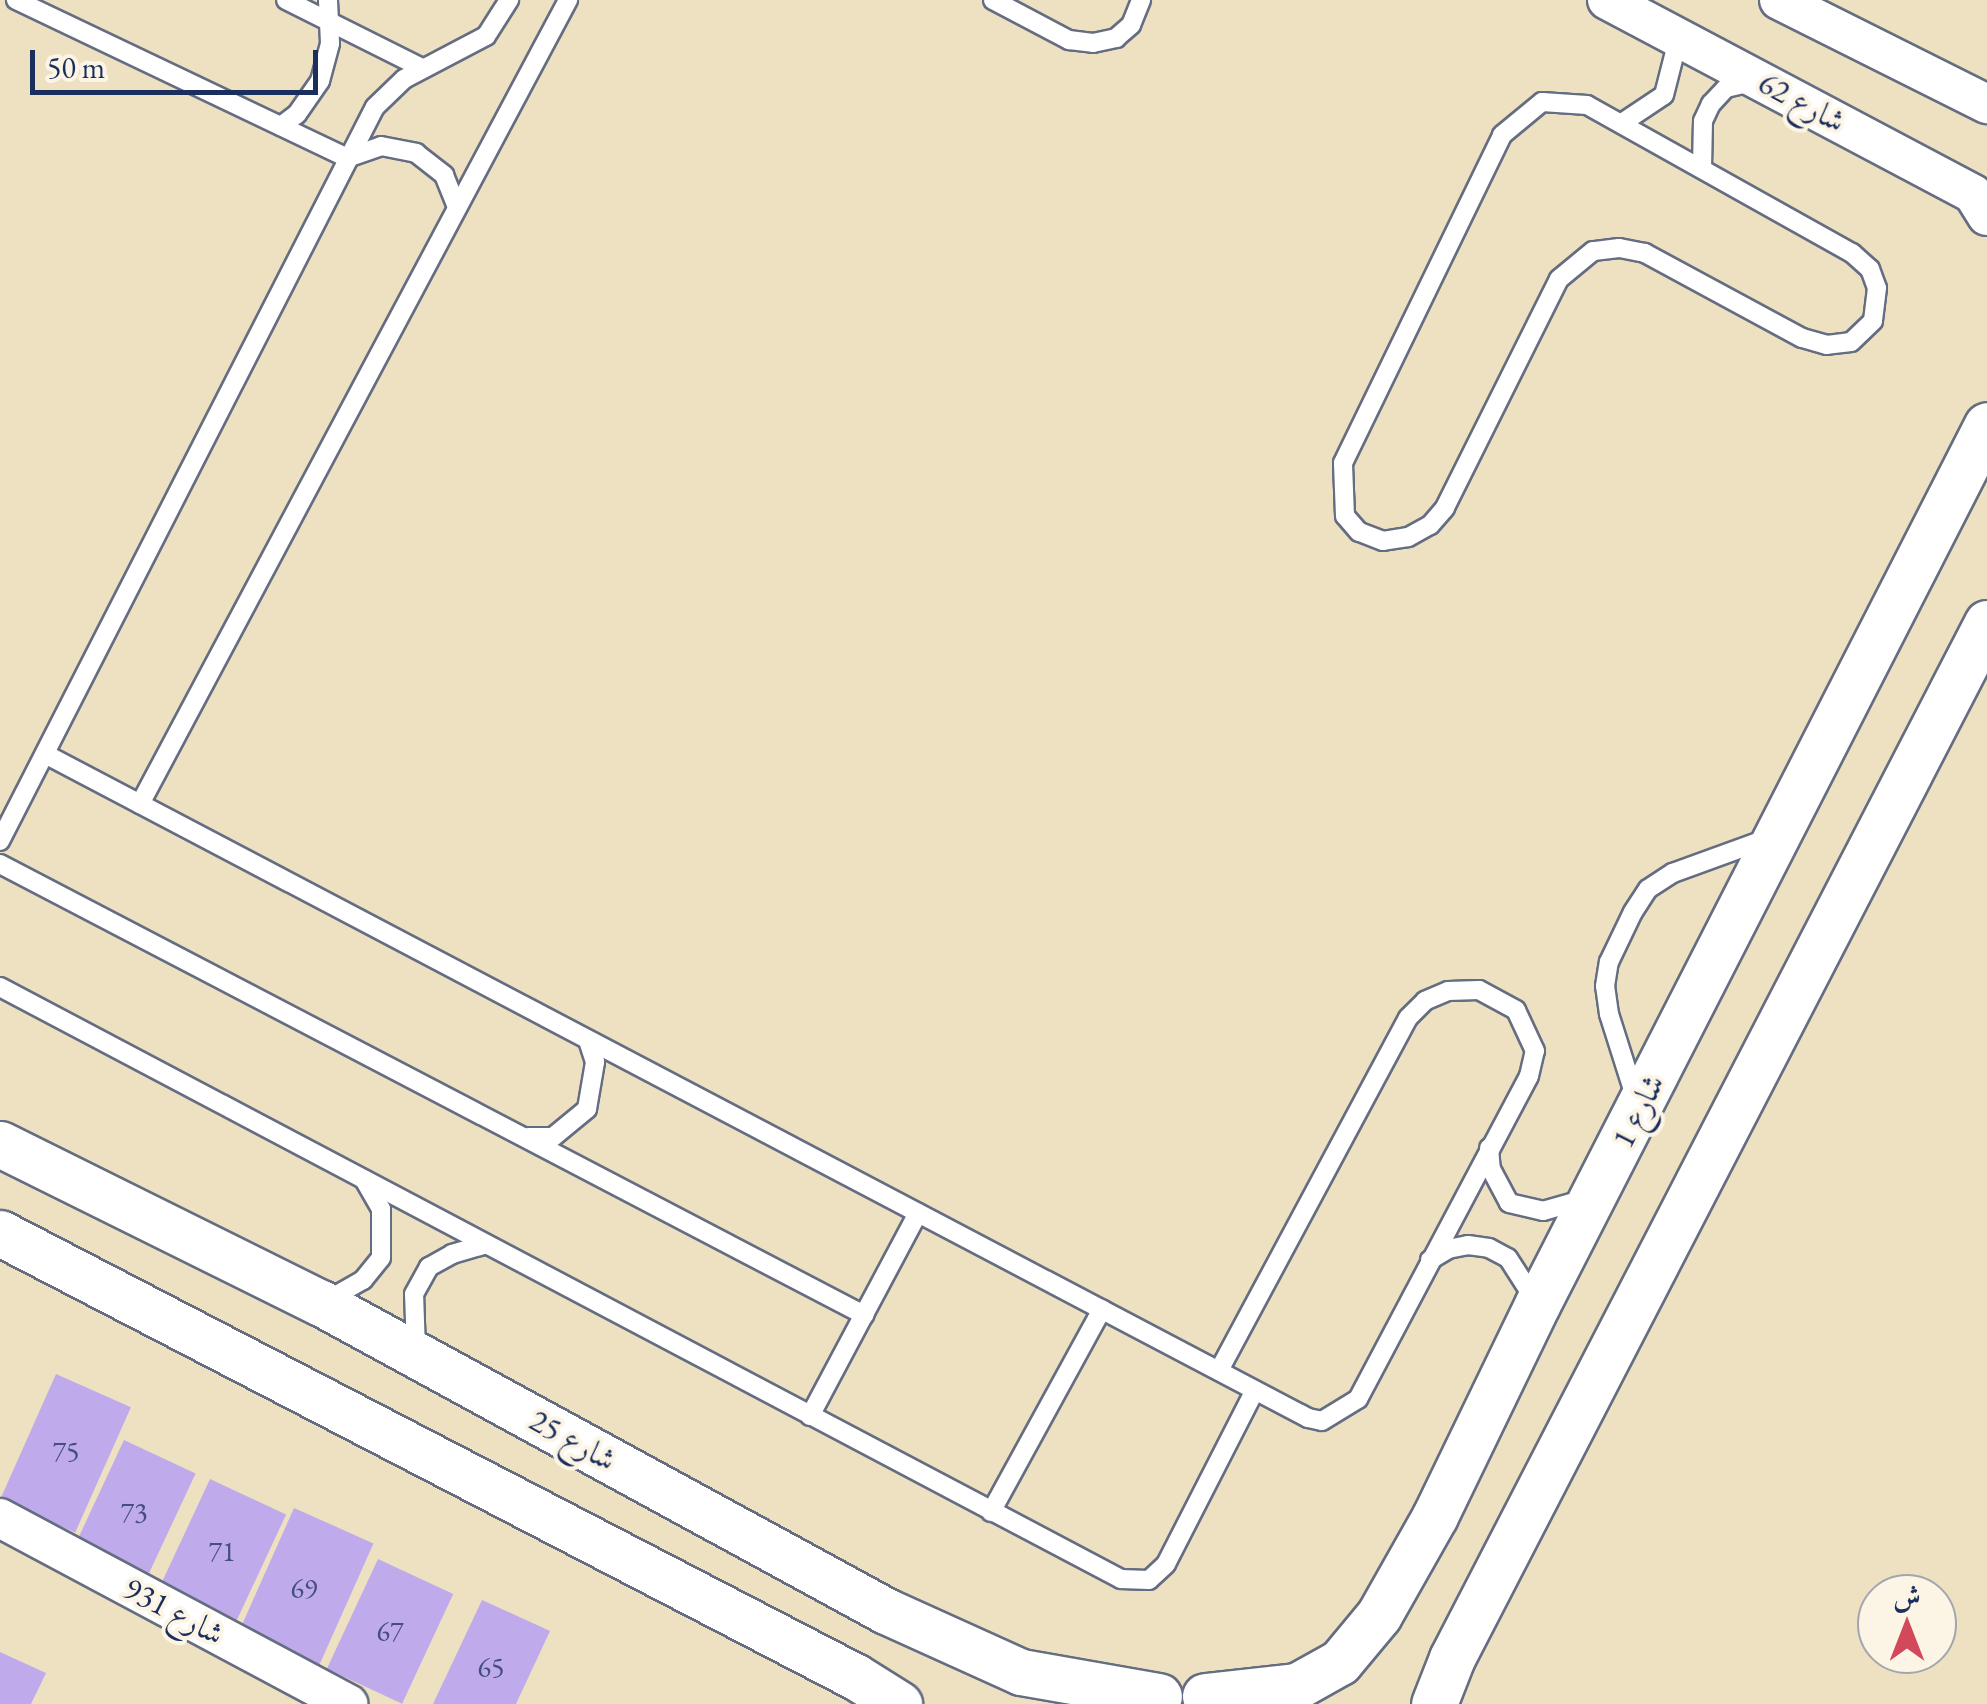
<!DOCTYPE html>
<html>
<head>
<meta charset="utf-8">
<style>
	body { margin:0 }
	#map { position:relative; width:1987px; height:1704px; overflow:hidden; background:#ede1c1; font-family:"EB Garamond",Amiri,serif }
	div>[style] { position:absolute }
	.building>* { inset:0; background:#bfabeb; transform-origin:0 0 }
	.roads { filter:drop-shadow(2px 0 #646d81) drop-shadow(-2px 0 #646d81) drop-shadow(0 2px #646d81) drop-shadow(0 -2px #646d81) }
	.service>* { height:18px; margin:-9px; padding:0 9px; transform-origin:9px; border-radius:9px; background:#fff }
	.minor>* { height:38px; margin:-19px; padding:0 19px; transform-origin:19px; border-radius:19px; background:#fff }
	.tertiary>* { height:45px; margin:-22.5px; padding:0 22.5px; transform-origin:22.5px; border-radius:22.5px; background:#fff }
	span { translate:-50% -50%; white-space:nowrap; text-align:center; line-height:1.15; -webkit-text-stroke:8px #fcf5e5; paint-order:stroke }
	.number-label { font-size:28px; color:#444e81 }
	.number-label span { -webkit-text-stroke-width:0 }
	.street-label { font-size:32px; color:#1b2f5e }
	.north { position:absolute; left:1857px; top:1574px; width:100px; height:100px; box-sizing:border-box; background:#fcf5e5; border:2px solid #a2a6af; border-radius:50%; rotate:0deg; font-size:28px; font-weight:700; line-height:40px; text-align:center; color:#1b2f5e }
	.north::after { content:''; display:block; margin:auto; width:35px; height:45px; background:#d1495b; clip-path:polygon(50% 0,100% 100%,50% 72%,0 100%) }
	.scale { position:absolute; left:30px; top:50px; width:288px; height:45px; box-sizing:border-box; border:5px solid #1b2f5e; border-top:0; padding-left:12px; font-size:30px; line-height:35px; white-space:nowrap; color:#1b2f5e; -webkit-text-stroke:8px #fcf5e5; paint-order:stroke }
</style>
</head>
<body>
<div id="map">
	<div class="building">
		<i style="left:56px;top:1374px;width:82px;height:137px;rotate:24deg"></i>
		<i style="left:124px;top:1440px;width:79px;height:123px;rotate:25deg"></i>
		<i style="left:210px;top:1479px;width:84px;height:119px;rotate:25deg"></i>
		<i style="left:294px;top:1508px;width:87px;height:137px;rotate:24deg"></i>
		<i style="left:378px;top:1559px;width:83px;height:121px;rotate:25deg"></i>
		<i style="clip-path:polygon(482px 1600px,550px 1631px,516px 1704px,433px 1704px)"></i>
		<i style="clip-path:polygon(0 1652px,46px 1673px,31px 1704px,0 1704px)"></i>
	</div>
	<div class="roads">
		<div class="service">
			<i style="left:16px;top:0;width:367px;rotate:25.5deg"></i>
			<i style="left:347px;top:158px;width:36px;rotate:-19deg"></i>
			<i style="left:381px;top:146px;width:36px;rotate:11deg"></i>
			<i style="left:416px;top:153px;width:36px;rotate:38deg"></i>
			<i style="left:444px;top:175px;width:35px;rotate:68deg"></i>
			<i style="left:286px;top:0;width:152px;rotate:26.6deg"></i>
			<i style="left:993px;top:0;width:86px;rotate:27.8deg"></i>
			<i style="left:1069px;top:40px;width:24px;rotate:7deg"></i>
			<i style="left:1093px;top:43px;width:24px;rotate:-12deg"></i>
			<i style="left:1116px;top:38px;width:20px;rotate:-41deg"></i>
			<i style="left:1131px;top:25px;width:27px;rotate:-68deg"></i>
			<i style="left:1542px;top:102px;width:45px;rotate:3.8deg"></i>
			<i style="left:1587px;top:105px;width:304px;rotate:29.2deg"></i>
			<i style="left:1852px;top:253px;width:24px;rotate:42deg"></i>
			<i style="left:1870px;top:269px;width:20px;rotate:70deg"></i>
			<i style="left:1877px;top:288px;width:33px;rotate:97deg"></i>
			<i style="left:1873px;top:321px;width:30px;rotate:136deg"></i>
			<i style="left:1851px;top:342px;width:24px;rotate:173deg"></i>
			<i style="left:1827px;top:345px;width:26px;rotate:-164deg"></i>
			<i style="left:1802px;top:338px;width:179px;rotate:-151.6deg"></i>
			<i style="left:1645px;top:253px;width:26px;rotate:-169deg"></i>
			<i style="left:1619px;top:248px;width:26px;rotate:173deg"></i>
			<i style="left:1593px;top:251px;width:44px;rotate:140.5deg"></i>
			<i style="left:1559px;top:279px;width:256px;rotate:116.5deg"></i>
			<i style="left:1445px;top:508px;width:23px;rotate:131deg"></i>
			<i style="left:1430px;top:525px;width:25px;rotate:151deg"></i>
			<i style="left:1408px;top:537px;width:25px;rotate:171deg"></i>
			<i style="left:1383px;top:541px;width:26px;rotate:-159deg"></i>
			<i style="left:1359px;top:532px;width:21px;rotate:-131deg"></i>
			<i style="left:1345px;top:516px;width:53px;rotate:-92.2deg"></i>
			<i style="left:1343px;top:463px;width:365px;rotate:-64.1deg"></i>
			<i style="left:1502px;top:135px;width:52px;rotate:-39.5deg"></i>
			<i style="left:1622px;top:123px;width:50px;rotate:-33.7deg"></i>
			<i style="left:1664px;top:95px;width:49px;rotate:-75.7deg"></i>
			<i style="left:1676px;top:48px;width:15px;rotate:-118deg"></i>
			<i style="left:281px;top:126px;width:20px;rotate:-37deg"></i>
			<i style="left:297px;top:114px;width:40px;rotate:-55.1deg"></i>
			<i style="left:320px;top:81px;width:39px;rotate:-75deg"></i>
			<i style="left:330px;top:43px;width:43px;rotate:-92.7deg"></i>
			<i style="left:1702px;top:168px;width:47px;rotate:-88.8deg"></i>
			<i style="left:1703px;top:121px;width:19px;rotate:-65deg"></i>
			<i style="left:1711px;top:104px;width:22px;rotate:-47deg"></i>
			<i style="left:1726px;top:88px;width:27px;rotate:-13deg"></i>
			<i style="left:45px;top:754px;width:1427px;rotate:27.73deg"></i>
			<i style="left:1308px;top:1418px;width:14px;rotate:12deg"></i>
			<i style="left:1322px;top:1421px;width:42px;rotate:-31.4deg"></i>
			<i style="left:1358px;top:1399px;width:365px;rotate:-62.1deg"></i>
			<i style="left:1529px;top:1076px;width:26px;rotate:-77deg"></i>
			<i style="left:1535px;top:1051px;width:45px;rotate:-114.9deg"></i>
			<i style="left:1516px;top:1010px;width:42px;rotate:-151.6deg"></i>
			<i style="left:1479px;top:990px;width:31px;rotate:178deg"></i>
			<i style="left:1448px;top:991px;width:25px;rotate:157deg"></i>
			<i style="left:1425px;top:1001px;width:24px;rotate:135deg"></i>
			<i style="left:1408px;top:1018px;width:400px;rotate:118.2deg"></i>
			<i style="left:140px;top:804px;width:911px;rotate:-61.97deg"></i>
			<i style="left:0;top:841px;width:824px;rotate:-62.94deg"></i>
			<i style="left:375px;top:107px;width:40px;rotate:-44deg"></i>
			<i style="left:404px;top:79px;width:93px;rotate:-27.7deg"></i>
			<i style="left:486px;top:36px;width:43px;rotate:-57.4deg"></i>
			<i style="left:0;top:864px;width:975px;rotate:27.56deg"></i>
			<i style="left:0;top:987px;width:1268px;rotate:27.84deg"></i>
			<i style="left:1121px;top:1579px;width:28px;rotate:2deg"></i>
			<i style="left:1149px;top:1580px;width:23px;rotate:-43deg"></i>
			<i style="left:1166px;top:1564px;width:195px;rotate:-62.9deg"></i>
			<i style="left:1635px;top:1096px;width:86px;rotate:-107.6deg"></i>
			<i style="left:1609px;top:1014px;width:28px;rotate:-98deg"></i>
			<i style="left:1605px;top:986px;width:24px;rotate:-81deg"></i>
			<i style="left:1609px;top:962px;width:55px;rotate:-64.4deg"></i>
			<i style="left:1633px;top:912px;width:27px;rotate:-57deg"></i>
			<i style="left:1648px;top:889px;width:30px;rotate:-33deg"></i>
			<i style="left:1673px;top:873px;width:102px;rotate:-20deg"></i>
			<i style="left:528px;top:1137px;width:25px"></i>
			<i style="left:553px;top:1137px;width:44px;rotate:-39.5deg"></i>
			<i style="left:587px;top:1109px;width:48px;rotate:-80.3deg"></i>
			<i style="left:595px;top:1062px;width:23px;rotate:-108deg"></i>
			<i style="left:1489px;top:1148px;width:21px;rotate:85deg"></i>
			<i style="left:1491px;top:1169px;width:38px;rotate:62deg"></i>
			<i style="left:1509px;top:1203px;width:35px;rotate:13deg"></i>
			<i style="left:1543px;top:1211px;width:44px;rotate:-15.9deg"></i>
			<i style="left:1430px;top:1260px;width:21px;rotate:-31deg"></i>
			<i style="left:1448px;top:1249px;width:20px;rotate:-11deg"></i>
			<i style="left:1468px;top:1245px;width:21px;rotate:8deg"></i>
			<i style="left:1489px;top:1248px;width:21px;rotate:28deg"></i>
			<i style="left:1508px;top:1258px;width:50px;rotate:57.3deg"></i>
			<i style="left:326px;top:1301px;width:43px;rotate:-29.6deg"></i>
			<i style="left:363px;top:1280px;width:28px;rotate:-51deg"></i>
			<i style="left:381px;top:1258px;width:49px;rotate:-90deg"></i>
			<i style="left:381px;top:1209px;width:34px;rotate:-120deg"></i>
			<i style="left:416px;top:1350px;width:56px;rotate:-92deg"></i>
			<i style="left:414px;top:1294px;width:31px;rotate:-61deg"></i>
			<i style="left:429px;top:1267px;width:26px;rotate:-29deg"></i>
			<i style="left:452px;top:1254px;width:35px;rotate:-16deg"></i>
			<i style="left:810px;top:1416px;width:230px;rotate:-62deg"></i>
			<i style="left:991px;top:1512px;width:231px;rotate:-61.3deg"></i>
		</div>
		<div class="minor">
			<i style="left:1607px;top:0;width:414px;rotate:27.9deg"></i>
			<i style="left:1973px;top:194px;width:26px;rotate:58deg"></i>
			<i style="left:1779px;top:0;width:233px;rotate:26.6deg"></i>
			<i style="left:0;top:1518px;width:395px;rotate:28.1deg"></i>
		</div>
		<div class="tertiary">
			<i style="left:0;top:1144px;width:358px;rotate:26.4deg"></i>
			<i style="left:321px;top:1303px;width:643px;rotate:28.6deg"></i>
			<i style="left:886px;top:1611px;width:148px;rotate:24.3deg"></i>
			<i style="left:1021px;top:1672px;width:140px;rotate:9.9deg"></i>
			<i style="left:0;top:1233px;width:964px;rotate:27.42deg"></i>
			<i style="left:856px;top:1677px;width:51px;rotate:32.1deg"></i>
			<i style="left:1205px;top:1696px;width:93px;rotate:-6.2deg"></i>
			<i style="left:1297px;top:1686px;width:49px;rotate:-29.2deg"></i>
			<i style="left:1340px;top:1662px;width:61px;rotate:-50.3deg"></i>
			<i style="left:1379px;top:1615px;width:114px;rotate:-60.5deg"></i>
			<i style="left:1435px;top:1516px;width:234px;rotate:-64.2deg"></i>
			<i style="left:1537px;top:1305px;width:988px;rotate:-62.92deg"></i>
			<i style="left:1434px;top:1704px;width:49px;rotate:-68.6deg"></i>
			<i style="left:1452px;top:1658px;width:1165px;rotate:-62.67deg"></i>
		</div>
	</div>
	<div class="number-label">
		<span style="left:66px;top:1451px">75</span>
		<span style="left:134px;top:1512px">73</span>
		<span style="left:222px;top:1551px">71</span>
		<span style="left:304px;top:1588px">69</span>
		<span style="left:390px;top:1631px">67</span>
		<span style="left:491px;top:1667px">65</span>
	</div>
	<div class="street-label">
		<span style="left:1802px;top:102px;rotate:28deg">شارع 62</span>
		<span style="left:1638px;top:1111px;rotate:-63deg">شارع 1</span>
		<span style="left:573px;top:1440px;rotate:29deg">شارع 25</span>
		<span style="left:174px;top:1611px;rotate:28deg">شارع 931</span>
	</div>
	<div class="north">ش</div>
	<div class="scale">50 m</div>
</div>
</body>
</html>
